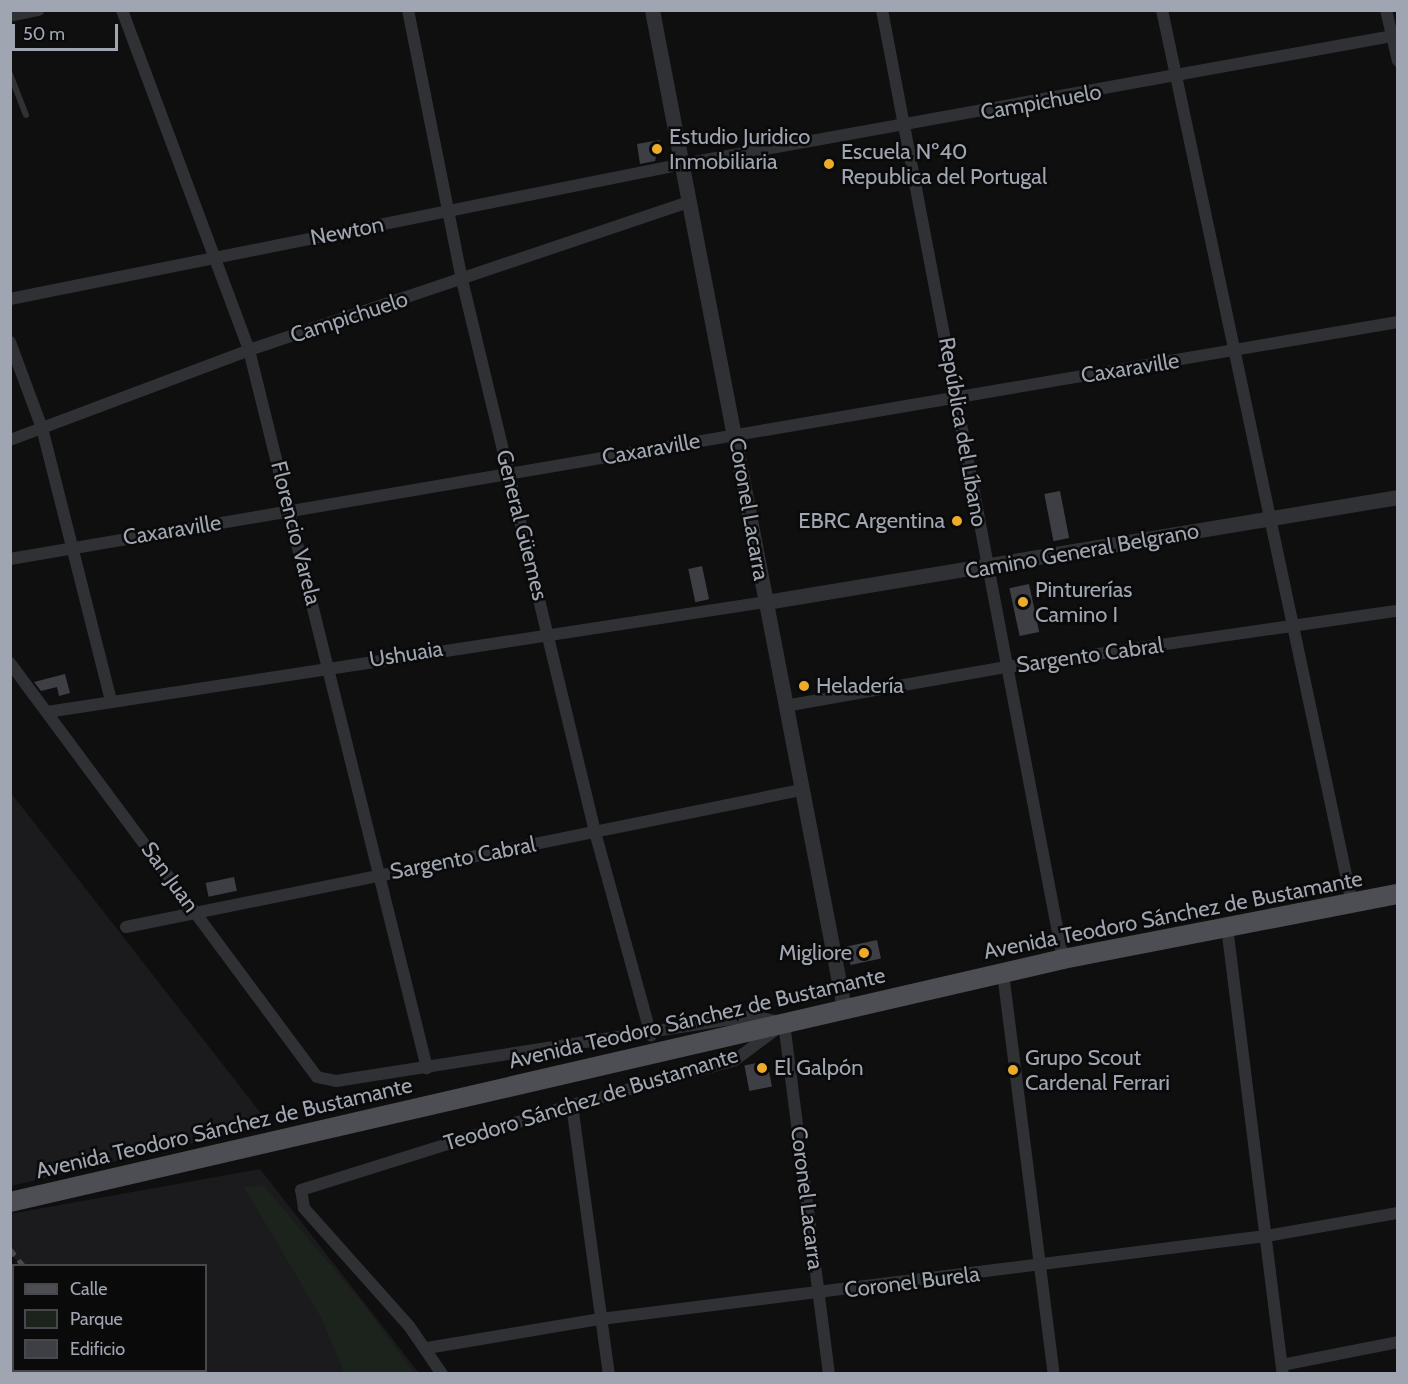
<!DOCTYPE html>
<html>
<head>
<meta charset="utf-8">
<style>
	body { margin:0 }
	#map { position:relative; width:1408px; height:1384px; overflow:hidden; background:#0f0f10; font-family:Cabin,sans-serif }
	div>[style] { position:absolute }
	.built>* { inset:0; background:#1b1b1d }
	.green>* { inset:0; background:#1c231c }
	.building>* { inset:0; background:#3e3f44; transform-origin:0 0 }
	.service>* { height:6px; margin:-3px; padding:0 3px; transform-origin:3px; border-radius:3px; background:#303135 }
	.minor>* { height:12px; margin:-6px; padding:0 6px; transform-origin:6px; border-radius:6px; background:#303135 }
	.tertiary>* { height:15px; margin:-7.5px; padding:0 7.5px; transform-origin:7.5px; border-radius:7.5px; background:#303135 }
	.primary>* { height:20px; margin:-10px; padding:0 10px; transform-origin:10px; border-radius:10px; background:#4c4e54 }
	.rail>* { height:4.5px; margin-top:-2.25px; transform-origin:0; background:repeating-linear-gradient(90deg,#47494e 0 8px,transparent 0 14px) }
	.dots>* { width:16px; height:16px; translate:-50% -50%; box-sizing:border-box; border:3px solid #0a0a0b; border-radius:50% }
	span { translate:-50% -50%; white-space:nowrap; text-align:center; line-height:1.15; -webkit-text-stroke:5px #0a0a0b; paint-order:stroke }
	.street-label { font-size:22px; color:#a0a6b1 }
	.poi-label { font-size:22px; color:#a0a6b1 }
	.left { translate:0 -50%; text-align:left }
	.right { translate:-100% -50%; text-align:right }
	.frame { position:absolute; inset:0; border:12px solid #a0a6b1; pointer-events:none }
	.legend { position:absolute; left:12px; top:1264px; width:195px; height:108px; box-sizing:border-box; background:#0a0a0b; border:2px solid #46484d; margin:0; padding:8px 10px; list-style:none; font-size:18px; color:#a0a6b1 }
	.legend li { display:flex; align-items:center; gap:12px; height:30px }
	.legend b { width:30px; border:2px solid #46484d }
	.scale { position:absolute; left:12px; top:24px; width:106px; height:27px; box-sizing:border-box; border:3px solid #a0a6b1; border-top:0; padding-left:8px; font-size:18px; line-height:21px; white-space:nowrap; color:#a0a6b1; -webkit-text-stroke:4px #0a0a0b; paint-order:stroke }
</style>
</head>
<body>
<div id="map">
	<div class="built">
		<i style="clip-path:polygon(11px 793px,270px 1125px,11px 1186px)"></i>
		<i style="clip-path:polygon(260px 1169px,419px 1373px,111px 1373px,206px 1370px,206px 1266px,20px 1265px,11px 1254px,10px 1214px)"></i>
	</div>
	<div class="green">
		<i style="clip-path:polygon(264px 1186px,360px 1300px,414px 1373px,344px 1373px,322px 1319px,244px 1187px)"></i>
	</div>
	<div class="building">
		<i style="clip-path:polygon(660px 140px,655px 161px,640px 164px,637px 144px)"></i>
		<i style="left:1060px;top:491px;width:48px;height:16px;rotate:79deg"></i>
		<i style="left:702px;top:566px;width:34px;height:14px;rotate:78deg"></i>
		<i style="left:1029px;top:584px;width:49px;height:20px;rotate:78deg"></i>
		<i style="clip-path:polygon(65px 674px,70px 693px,59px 696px,57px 687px,41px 691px,34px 682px)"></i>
		<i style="left:234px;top:877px;width:14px;height:29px;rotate:78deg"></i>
		<i style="left:877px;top:940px;width:19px;height:31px;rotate:78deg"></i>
		<i style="left:767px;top:1061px;width:26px;height:23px;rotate:79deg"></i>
	</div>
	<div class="service">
		<i style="left:10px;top:74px;width:44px;rotate:68.7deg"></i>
	</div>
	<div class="minor">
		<i style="left:122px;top:10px;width:363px;rotate:69.5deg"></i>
		<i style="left:249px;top:350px;width:740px;rotate:76.08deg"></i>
		<i style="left:408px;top:10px;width:275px;rotate:78.7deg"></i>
		<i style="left:462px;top:280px;width:568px;rotate:76.45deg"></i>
		<i style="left:595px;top:832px;width:211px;rotate:74.6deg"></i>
		<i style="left:882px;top:10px;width:966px;rotate:79.2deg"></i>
		<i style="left:1162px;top:10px;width:913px;rotate:77.99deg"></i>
		<i style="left:1386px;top:10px;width:52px;rotate:76.8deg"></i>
		<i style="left:10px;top:16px;width:29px;rotate:-12deg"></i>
		<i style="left:10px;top:299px;width:686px;rotate:-11.34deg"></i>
		<i style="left:683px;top:164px;width:727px;rotate:-10.23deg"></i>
		<i style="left:10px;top:342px;width:92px;rotate:69.6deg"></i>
		<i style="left:42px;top:428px;width:281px;rotate:75.8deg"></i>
		<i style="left:10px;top:440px;width:255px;rotate:-20.6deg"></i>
		<i style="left:249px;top:350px;width:465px;rotate:-18.6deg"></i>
		<i style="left:10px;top:559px;width:1408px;rotate:-9.69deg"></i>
		<i style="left:10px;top:663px;width:515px;rotate:53.44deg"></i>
		<i style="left:317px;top:1077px;width:19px;rotate:12deg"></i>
		<i style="left:336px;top:1081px;width:421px;rotate:-8.9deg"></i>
		<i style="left:752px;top:1016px;width:29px;rotate:12deg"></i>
		<i style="left:785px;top:706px;width:225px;rotate:-10deg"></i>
		<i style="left:1007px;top:667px;width:395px;rotate:-8.2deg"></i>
		<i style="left:47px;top:712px;width:727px;rotate:-8.7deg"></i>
		<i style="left:126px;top:927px;width:689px;rotate:-11.47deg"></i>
		<i style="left:1227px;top:927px;width:450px;rotate:82.9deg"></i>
		<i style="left:1003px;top:973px;width:404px;rotate:82.8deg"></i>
		<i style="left:784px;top:1023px;width:354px;rotate:82.7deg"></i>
		<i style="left:572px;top:1105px;width:272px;rotate:82.2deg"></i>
		<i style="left:427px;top:1348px;width:176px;rotate:-9.5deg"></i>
		<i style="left:601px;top:1319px;width:670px;rotate:-7.11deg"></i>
		<i style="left:1266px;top:1236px;width:134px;rotate:-9.9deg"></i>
		<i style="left:1282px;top:1365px;width:118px;rotate:-11.2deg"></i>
		<i style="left:442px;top:1374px;width:58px;rotate:-124.5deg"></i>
		<i style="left:409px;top:1326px;width:158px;rotate:-131.7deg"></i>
		<i style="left:304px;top:1208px;width:18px;rotate:-99deg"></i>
		<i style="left:301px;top:1190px;width:284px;rotate:-17.4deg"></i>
		<i style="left:572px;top:1105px;width:169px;rotate:-15.4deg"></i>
		<i style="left:735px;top:1060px;width:59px;rotate:-36.7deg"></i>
	</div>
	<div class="tertiary">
		<i style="left:652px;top:10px;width:1016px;rotate:79.11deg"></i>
		<i style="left:766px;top:602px;width:641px;rotate:-9.43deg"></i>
	</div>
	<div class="primary">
		<i style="left:10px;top:1202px;width:1081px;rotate:-12.99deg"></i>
		<i style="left:1063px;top:959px;width:341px;rotate:-11deg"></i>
	</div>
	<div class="rail">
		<i style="left:10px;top:1249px;width:22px;rotate:51deg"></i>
		<i style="left:10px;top:1278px;width:6px;rotate:45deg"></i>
		<i style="left:10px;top:1314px;width:5px;rotate:37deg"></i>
		<i style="left:61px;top:1370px;width:5px;rotate:53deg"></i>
		<i style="left:85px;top:1370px;width:4px;rotate:63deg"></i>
		<i style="left:97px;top:1370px;width:4px;rotate:63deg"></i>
	</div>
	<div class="dots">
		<i style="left:657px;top:149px;background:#edab2a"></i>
		<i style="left:829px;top:164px;background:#edab2a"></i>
		<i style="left:957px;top:521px;background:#edab2a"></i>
		<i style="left:1023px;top:602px;background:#edab2a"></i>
		<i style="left:804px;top:686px;background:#edab2a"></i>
		<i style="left:864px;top:953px;background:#edab2a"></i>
		<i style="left:762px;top:1068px;background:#edab2a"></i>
		<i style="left:1013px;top:1070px;background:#edab2a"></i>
	</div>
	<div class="street-label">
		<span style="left:1041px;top:102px;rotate:-10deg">Campichuelo</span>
		<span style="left:347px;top:231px;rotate:-11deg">Newton</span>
		<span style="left:349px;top:317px;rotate:-18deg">Campichuelo</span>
		<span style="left:1130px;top:368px;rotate:-9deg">Caxaraville</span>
		<span style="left:963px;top:432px;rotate:80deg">República del Líbano</span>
		<span style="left:651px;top:449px;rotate:-10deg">Caxaraville</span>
		<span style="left:749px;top:509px;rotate:80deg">Coronel Lacarra</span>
		<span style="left:522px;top:525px;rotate:76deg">General Güemes</span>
		<span style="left:172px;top:530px;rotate:-9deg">Caxaraville</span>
		<span style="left:296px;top:533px;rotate:76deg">Florencio Varela</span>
		<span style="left:1082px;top:551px;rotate:-10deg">Camino General Belgrano</span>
		<span style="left:406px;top:654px;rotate:-9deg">Ushuaia</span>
		<span style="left:1090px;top:655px;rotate:-8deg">Sargento Cabral</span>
		<span style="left:463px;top:858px;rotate:-11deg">Sargento Cabral</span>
		<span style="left:170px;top:877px;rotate:54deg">San Juan</span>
		<span style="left:1173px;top:915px;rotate:-11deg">Avenida Teodoro Sánchez de Bustamante</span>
		<span style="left:697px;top:1018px;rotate:-13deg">Avenida Teodoro Sánchez de Bustamante</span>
		<span style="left:591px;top:1099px;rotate:-17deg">Teodoro Sánchez de Bustamante</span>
		<span style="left:224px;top:1128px;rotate:-13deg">Avenida Teodoro Sánchez de Bustamante</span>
		<span style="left:807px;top:1198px;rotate:83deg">Coronel Lacarra</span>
		<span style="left:912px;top:1282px;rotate:-7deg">Coronel Burela</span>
	</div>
	<div class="poi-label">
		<span class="left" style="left:669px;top:149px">Estudio Juridico<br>Inmobiliaria</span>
		<span class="left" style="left:841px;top:164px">Escuela Nº40<br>Republica del Portugal</span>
		<span class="right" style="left:945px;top:521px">EBRC Argentina</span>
		<span class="left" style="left:1035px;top:602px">Pinturerías<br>Camino I</span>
		<span class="left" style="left:816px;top:686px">Heladería</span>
		<span class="right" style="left:852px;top:953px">Migliore</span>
		<span class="left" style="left:1025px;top:1070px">Grupo Scout<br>Cardenal Ferrari</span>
		<span class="left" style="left:774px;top:1068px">El Galpón</span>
	</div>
	<div class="frame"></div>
	<ul class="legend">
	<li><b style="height:8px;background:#4c4e54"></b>Calle</li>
	<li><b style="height:16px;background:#1c231c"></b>Parque</li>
	<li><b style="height:16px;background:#3e3f44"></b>Edificio</li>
	</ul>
	<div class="scale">50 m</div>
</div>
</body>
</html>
